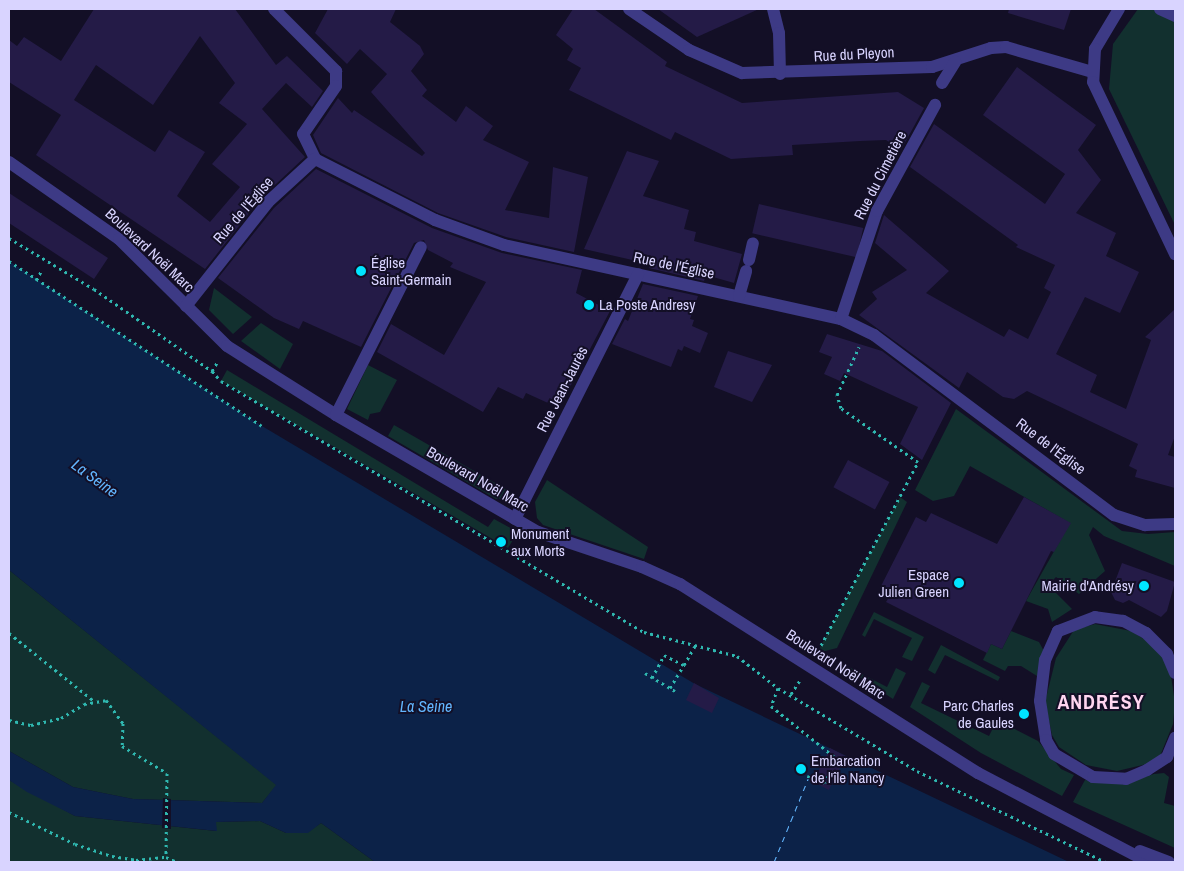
<!DOCTYPE html>
<html>
<head>
<meta charset="utf-8">
<style>
	body { margin:0 }
	#map { position:relative; width:1184px; height:871px; overflow:hidden; background:#130f26; font-family:"Archivo Narrow",sans-serif }
	div>[style] { position:absolute }
	.green>* { inset:0; background:#12302f }
	.water>* { inset:0; background:#0c2248 }
	.pier>* { inset:0; background:#130f26 }
	.ferry>* { height:1px; margin-top:-0.5px; transform-origin:0; background:repeating-linear-gradient(90deg,#62b6ff 0 6px,transparent 0 11px) }
	.building>* { inset:0; background:#241b47; transform-origin:0 0 }
	.path>* { height:3px; margin-top:-1.5px; transform-origin:0; background:repeating-linear-gradient(90deg,#2fb8b0 0 2.5px,transparent 0 6.5px) }
	.minor>* { height:12px; margin:-6px; padding:0 6px; transform-origin:6px; border-radius:6px; background:#3d3a85 }
	.dots>* { width:14px; height:14px; translate:-50% -50%; box-sizing:border-box; border:2px solid #130f26; border-radius:50% }
	span { translate:-50% -50%; white-space:nowrap; text-align:center; line-height:1.15; -webkit-text-stroke:4px #130f26; paint-order:stroke }
	.street-label { font-size:15px; color:#d9d4ff }
	.poi-label { font-size:15px; color:#d9d4ff }
	.left { translate:0 -50%; text-align:left }
	.right { translate:-100% -50%; text-align:right }
	.water-label { font-size:16px; color:#62b6ff; font-style:italic }
	.district-label { font-size:20px; color:#ffd6f0; font-weight:700; letter-spacing:1px }
	.frame { position:absolute; inset:0; border:10px solid #d9d4ff; pointer-events:none }
</style>
</head>
<body>
<div id="map">
	<div class="green">
		<i style="clip-path:polygon(1138px 9px,1175px 9px,1175px 225px,1109px 89px,1113px 44px)"></i>
		<i style="clip-path:polygon(214px 288px,252px 317px,233px 334px,209px 310px)"></i>
		<i style="clip-path:polygon(261px 323px,293px 344px,280px 369px,241px 341px)"></i>
		<i style="clip-path:polygon(368px 365px,397px 380px,380px 412px,370px 414px,368px 420px,347px 409px)"></i>
		<i style="clip-path:polygon(227px 370px,488px 527px,494px 519px,518px 532px,508px 548px,221px 381px)"></i>
		<i style="clip-path:polygon(956px 409px,1122px 531px,1148px 534px,1175px 532px,1175px 566px,1104px 536px,1093px 527px,1089px 535px,1105px 571px,1079px 594px,1056px 577px,1048px 585px,1072px 609px,1052px 622px,1048px 609px,1026px 601px,1070px 523px,970px 466px,954px 496px,933px 501px,915px 490px)"></i>
		<i style="clip-path:polygon(394px 425px,511px 492px,515px 498px,496px 499px,388px 436px)"></i>
		<i style="clip-path:polygon(547px 480px,648px 547px,644px 559px,543px 525px,537px 518px,535px 502px)"></i>
		<i style="clip-path:polygon(900px 497px,907px 502px,837px 648px,817px 653px)"></i>
		<i style="clip-path:polygon(9px 570px,277px 785px,262px 803px,133px 799px,73px 787px,9px 751px)"></i>
		<i style="clip-path:polygon(874px 612px,924px 637px,912px 661px,902px 657px,912px 638px,874px 619px,865px 637px,862px 635px)"></i>
		<i style="clip-path:polygon(1095px 624px,1131px 631px,1154px 645px,1170px 669px,1175px 703px,1173px 724px,1160px 756px,1147px 764px,1117px 771px,1086px 765px,1059px 747px,1052px 735px,1045px 702px,1056px 658px,1074px 630px)"></i>
		<i style="clip-path:polygon(1011px 631px,1039px 642px,1045px 653px,1037px 676px,1021px 666px,1008px 666px,1005px 671px,983px 660px,991px 644px,1002px 649px)"></i>
		<i style="clip-path:polygon(941px 645px,1000px 677px,998px 681px,945px 655px,935px 674px,928px 670px)"></i>
		<i style="clip-path:polygon(849px 667px,887px 687px,896px 668px,906px 673px,893px 699px,853px 673px)"></i>
		<i style="clip-path:polygon(922px 682px,930px 686px,921px 703px,989px 736px,997px 720px,1038px 741px,1061px 769px,1074px 775px,1062px 796px,981px 753px,910px 707px)"></i>
		<i style="clip-path:polygon(1154px 774px,1164px 773px,1169px 777px,1164px 803px,1175px 806px,1175px 848px,1073px 802px,1085px 780px,1122px 784px)"></i>
		<i style="clip-path:polygon(9px 780px,75px 816px,216px 831px,216px 822px,260px 821px,286px 833px,308px 832px,321px 823px,375px 862px,9px 862px)"></i>
	</div>
	<div class="water">
		<i style="clip-path:polygon(9px 261px,262px 426px,695px 684px,1069px 862px,375px 862px,321px 823px,308px 833px,286px 833px,260px 821px,216px 822px,217px 831px,75px 816px,27px 792px,9px 780px,9px 751px,73px 787px,133px 799px,262px 803px,276px 785px,9px 570px)"></i>
	</div>
	<div class="pier">
		<i style="clip-path:polygon(163px 798px,171px 799px,171px 829px,162px 828px)"></i>
	</div>
	<div class="ferry">
		<i style="left:774px;top:862px;width:90px;rotate:-67.7deg"></i>
	</div>
	<div class="building">
		<i style="clip-path:polygon(evenodd,94px 9px,235px 9px,276px 65px,287px 56px,323px 91px,312px 107px,286px 83px,262px 109px,305px 157px,262px 197px,205px 269px,36px 155px,61px 115px,9px 82px,9px 40px,17px 46px,24px 37px,61px 61px,94px 9px,200px 36px,235px 83px,219px 103px,247px 124px,212px 164px,240px 187px,210px 222px,177px 196px,205px 152px,169px 130px,155px 152px,74px 100px,96px 65px,153px 105px,200px 36px)"></i>
		<i style="clip-path:polygon(328px 9px,396px 9px,390px 22px,420px 46px,424px 54px,411px 71px,427px 90px,422px 96px,456px 122px,466px 106px,493px 126px,483px 140px,529px 162px,505px 210px,549px 218px,553px 167px,588px 177px,574px 252px,506px 237px,438px 213px,321px 153px,313px 135px,338px 98px,352px 113px,354px 110px,422px 156px,425px 153px,371px 92px,387px 74px,360px 49px,347px 64px,315px 33px)"></i>
		<i style="clip-path:polygon(573px 9px,594px 9px,667px 62px,665px 66px,742px 103px,898px 92px,924px 108px,901px 150px,886px 140px,860px 141px,792px 145px,793px 155px,731px 159px,675px 132px,671px 140px,569px 90px,581px 68px,567px 60px,573px 49px,556px 35px)"></i>
		<i style="clip-path:polygon(658px 9px,759px 9px,697px 37px)"></i>
		<i style="clip-path:polygon(1009px 9px,1071px 9px,1064px 30px,1008px 13px)"></i>
		<i style="clip-path:polygon(1017px 67px,1096px 125px,1078px 150px,1101px 180px,1076px 213px,1116px 233px,1106px 256px,1139px 272px,1120px 313px,1085px 297px,1056px 354px,1097px 375px,1090px 392px,1126px 409px,1151px 340px,1145px 337px,1175px 309px,1175px 436px,1168px 455px,1175px 457px,1175px 488px,1135px 477px,1137px 470px,1129px 466px,1138px 444px,1027px 391px,1014px 399px,1003px 397px,967px 372px,959px 388px,859px 315px,877px 299px,872px 292px,907px 270px,875px 243px,884px 215px,949px 271px,926px 293px,1004px 337px,1009px 329px,1028px 339px,1051px 292px,1044px 288px,1055px 265px,1016px 247px,1018px 245px,910px 167px,934px 124px,1045px 204px,1065px 174px,983px 115px)"></i>
		<i style="clip-path:polygon(627px 151px,659px 161px,643px 196px,689px 210px,684px 229px,696px 232px,694px 241px,742px 254px,734px 283px,706px 275px,704px 281px,649px 268px,650px 264px,584px 249px)"></i>
		<i style="clip-path:polygon(316px 169px,432px 228px,502px 253px,582px 270px,576px 293px,610px 311px,559px 408px,526px 393px,523px 399px,498px 387px,483px 412px,377px 352px,391px 324px,444px 355px,486px 282px,450px 267px,453px 263px,428px 250px,424px 240px,414px 243px,361px 347px,303px 321px,299px 329px,274px 318px,218px 278px,274px 208px)"></i>
		<i style="clip-path:polygon(9px 193px,108px 258px,94px 279px,9px 223px)"></i>
		<i style="left:759px;top:204px;width:107px;height:30px;rotate:13deg"></i>
		<i style="clip-path:polygon(643px 284px,698px 296px,690px 319px,694px 320px,692px 326px,708px 333px,700px 353px,684px 346px,682px 351px,678px 349px,671px 367px,612px 344px,625px 319px,628px 321px)"></i>
		<i style="clip-path:polygon(827px 334px,882px 351px,951px 403px,922px 460px,900px 444px,918px 407px,844px 373px,840px 381px,824px 374px,832px 357px,819px 352px)"></i>
		<i style="clip-path:polygon(728px 351px,772px 365px,752px 402px,714px 387px)"></i>
		<i style="left:848px;top:460px;width:47px;height:31px;rotate:28deg"></i>
		<i style="clip-path:polygon(1024px 497px,1071px 523px,1054px 552px,1051px 551px,1002px 649px,991px 644px,987px 653px,886px 602px,891px 594px,880px 588px,916px 517px,926px 522px,931px 513px,997px 544px)"></i>
		<i style="clip-path:polygon(1122px 563px,1175px 582px,1167px 611px,1161px 617px,1129px 600px,1123px 603px,1115px 600px,1111px 592px)"></i>
		<i style="clip-path:polygon(694px 683px,719px 698px,712px 713px,686px 700px)"></i>
		<i style="left:830px;top:748px;width:18px;height:38px;rotate:27deg"></i>
	</div>
	<div class="path">
		<i style="left:9px;top:238px;width:99px;rotate:31deg"></i>
		<i style="left:94px;top:289px;width:144px;rotate:34.8deg"></i>
		<i style="left:212px;top:371px;width:12px;rotate:-59deg"></i>
		<i style="left:9px;top:261px;width:302px;rotate:33.1deg"></i>
		<i style="left:36px;top:280px;width:12px;rotate:-59deg"></i>
		<i style="left:212px;top:371px;width:13px;rotate:48deg"></i>
		<i style="left:221px;top:381px;width:492px;rotate:30.7deg"></i>
		<i style="left:644px;top:632px;width:96px;rotate:14.5deg"></i>
		<i style="left:737px;top:656px;width:52px;rotate:38deg"></i>
		<i style="left:778px;top:688px;width:162px;rotate:30.8deg"></i>
		<i style="left:917px;top:771px;width:209px;rotate:25.8deg"></i>
		<i style="left:9px;top:633px;width:109px;rotate:38.7deg"></i>
		<i style="left:818px;top:651px;width:214px;rotate:-62.1deg"></i>
		<i style="left:918px;top:462px;width:94px;rotate:-145deg"></i>
		<i style="left:841px;top:408px;width:14px;rotate:-107deg"></i>
		<i style="left:837px;top:395px;width:53px;rotate:-65.4deg"></i>
		<i style="left:645px;top:673px;width:35px;rotate:31deg"></i>
		<i style="left:652px;top:678px;width:26px;rotate:-62deg"></i>
		<i style="left:664px;top:655px;width:22px;rotate:27deg"></i>
		<i style="left:684px;top:665px;width:22px;rotate:-60deg"></i>
		<i style="left:670px;top:688px;width:27px;rotate:-59deg"></i>
		<i style="left:778px;top:688px;width:19px;rotate:111deg"></i>
		<i style="left:771px;top:706px;width:83px;rotate:38.7deg"></i>
		<i style="left:836px;top:758px;width:27px;rotate:114deg"></i>
		<i style="left:825px;top:783px;width:18px;rotate:-153deg"></i>
		<i style="left:809px;top:775px;width:4px;rotate:104deg"></i>
		<i style="left:791px;top:694px;width:17px;rotate:-57deg"></i>
		<i style="left:9px;top:720px;width:23px;rotate:13deg"></i>
		<i style="left:31px;top:725px;width:31px;rotate:-13deg"></i>
		<i style="left:61px;top:718px;width:27px;rotate:-31deg"></i>
		<i style="left:84px;top:704px;width:22px;rotate:-10deg"></i>
		<i style="left:106px;top:700px;width:29px;rotate:54deg"></i>
		<i style="left:123px;top:723px;width:23px;rotate:92deg"></i>
		<i style="left:122px;top:746px;width:52px;rotate:31deg"></i>
		<i style="left:167px;top:773px;width:84px;rotate:90.7deg"></i>
		<i style="left:9px;top:812px;width:73px;rotate:25.9deg"></i>
		<i style="left:75px;top:844px;width:39px;rotate:18deg"></i>
		<i style="left:112px;top:856px;width:24px;rotate:9deg"></i>
		<i style="left:136px;top:860px;width:30px;rotate:-6deg"></i>
		<i style="left:166px;top:857px;width:12px;rotate:24deg"></i>
	</div>
	<div class="minor">
		<i style="left:274px;top:9px;width:88px;rotate:45deg"></i>
		<i style="left:336px;top:71px;width:15px;rotate:90deg"></i>
		<i style="left:336px;top:86px;width:58px;rotate:124.5deg"></i>
		<i style="left:303px;top:134px;width:28px;rotate:64deg"></i>
		<i style="left:315px;top:159px;width:135px;rotate:26.9deg"></i>
		<i style="left:435px;top:220px;width:73px;rotate:19.9deg"></i>
		<i style="left:504px;top:245px;width:345px;rotate:12.4deg"></i>
		<i style="left:841px;top:319px;width:37px;rotate:26deg"></i>
		<i style="left:874px;top:335px;width:300px;rotate:36.9deg"></i>
		<i style="left:1114px;top:515px;width:33px;rotate:18deg"></i>
		<i style="left:1145px;top:525px;width:30px;rotate:-2deg"></i>
		<i style="left:629px;top:9px;width:73px;rotate:34.3deg"></i>
		<i style="left:689px;top:50px;width:58px;rotate:23.5deg"></i>
		<i style="left:742px;top:73px;width:190px;rotate:-1.8deg"></i>
		<i style="left:932px;top:67px;width:62px;rotate:-17.9deg"></i>
		<i style="left:991px;top:48px;width:15px;rotate:-4deg"></i>
		<i style="left:1006px;top:47px;width:90px;rotate:16.2deg"></i>
		<i style="left:773px;top:9px;width:25px;rotate:76deg"></i>
		<i style="left:779px;top:33px;width:41px;rotate:88.6deg"></i>
		<i style="left:1119px;top:9px;width:47px;rotate:121deg"></i>
		<i style="left:1095px;top:49px;width:33px;rotate:93deg"></i>
		<i style="left:1093px;top:82px;width:191px;rotate:64.5deg"></i>
		<i style="left:1160px;top:9px;width:17px;rotate:25deg"></i>
		<i style="left:942px;top:83px;width:25px;rotate:-58deg"></i>
		<i style="left:9px;top:162px;width:134px;rotate:35deg"></i>
		<i style="left:119px;top:239px;width:152px;rotate:44.7deg"></i>
		<i style="left:227px;top:346px;width:129px;rotate:32.3deg"></i>
		<i style="left:336px;top:415px;width:233px;rotate:30.1deg"></i>
		<i style="left:538px;top:532px;width:110px;rotate:18.6deg"></i>
		<i style="left:642px;top:567px;width:42px;rotate:24.1deg"></i>
		<i style="left:680px;top:584px;width:353px;rotate:32.4deg"></i>
		<i style="left:978px;top:773px;width:192px;rotate:27.6deg"></i>
		<i style="left:749px;top:260px;width:17px;rotate:-77deg"></i>
		<i style="left:739px;top:296px;width:26px;rotate:-74deg"></i>
		<i style="left:186px;top:306px;width:132px;rotate:-51.7deg"></i>
		<i style="left:268px;top:202px;width:64px;rotate:-42.5deg"></i>
		<i style="left:841px;top:319px;width:114px;rotate:-71.6deg"></i>
		<i style="left:877px;top:211px;width:121px;rotate:-61.3deg"></i>
		<i style="left:336px;top:415px;width:188px;rotate:-63.2deg"></i>
		<i style="left:515px;top:519px;width:274px;rotate:-63.3deg"></i>
		<i style="left:1175px;top:673px;width:21px;rotate:-113deg"></i>
		<i style="left:1167px;top:654px;width:30px;rotate:-135deg"></i>
		<i style="left:1146px;top:633px;width:26px;rotate:-152deg"></i>
		<i style="left:1123px;top:621px;width:28px;rotate:-172deg"></i>
		<i style="left:1095px;top:617px;width:40px;rotate:159deg"></i>
		<i style="left:1058px;top:631px;width:32px;rotate:114deg"></i>
		<i style="left:1045px;top:660px;width:41px;rotate:97deg"></i>
		<i style="left:1040px;top:701px;width:39px;rotate:81deg"></i>
		<i style="left:1046px;top:740px;width:16px;rotate:60deg"></i>
		<i style="left:1054px;top:754px;width:45px;rotate:30.5deg"></i>
		<i style="left:1093px;top:777px;width:33px;rotate:3deg"></i>
		<i style="left:1126px;top:779px;width:23px;rotate:-23deg"></i>
		<i style="left:1147px;top:770px;width:24px;rotate:-33deg"></i>
		<i style="left:1167px;top:757px;width:21px;rotate:-67deg"></i>
		<i style="left:1140px;top:851px;width:31px;rotate:21deg"></i>
	</div>
	<div class="dots">
		<i style="left:361px;top:271px;background:#00e5ff"></i>
		<i style="left:589px;top:305px;background:#00e5ff"></i>
		<i style="left:501px;top:542px;background:#00e5ff"></i>
		<i style="left:959px;top:583px;background:#00e5ff"></i>
		<i style="left:1144px;top:586px;background:#00e5ff"></i>
		<i style="left:1024px;top:714px;background:#00e5ff"></i>
		<i style="left:801px;top:769px;background:#00e5ff"></i>
	</div>
	<div class="street-label">
		<span style="left:854px;top:54px;rotate:-3deg">Rue du Pleyon</span>
		<span style="left:880px;top:175px;rotate:-63deg">Rue du Cimetière</span>
		<span style="left:243px;top:210px;rotate:-49deg">Rue de l'Église</span>
		<span style="left:150px;top:250px;rotate:43deg">Boulevard Noël Marc</span>
		<span style="left:674px;top:265px;rotate:12deg">Rue de l'Église</span>
		<span style="left:562px;top:389px;rotate:-63deg">Rue Jean-Jaurès</span>
		<span style="left:1051px;top:446px;rotate:37deg">Rue de l'Église</span>
		<span style="left:478px;top:479px;rotate:30deg">Boulevard Noël Marc</span>
		<span style="left:836px;top:664px;rotate:33deg">Boulevard Noël Marc</span>
	</div>
	<div class="poi-label">
		<span class="left" style="left:371px;top:271px">Église<br>Saint-Germain</span>
		<span class="left" style="left:599px;top:305px">La Poste Andresy</span>
		<span class="left" style="left:511px;top:542px">Monument<br>aux Morts</span>
		<span class="right" style="left:949px;top:583px">Espace<br>Julien Green</span>
		<span class="right" style="left:1134px;top:586px">Mairie d'Andrésy</span>
		<span class="right" style="left:1014px;top:714px">Parc Charles<br>de Gaules</span>
		<span class="left" style="left:811px;top:769px">Embarcation<br>de l'île Nancy</span>
	</div>
	<div class="water-label">
		<span style="left:95px;top:478px;rotate:36deg">La Seine</span>
		<span style="left:426px;top:706px">La Seine</span>
	</div>
	<div class="district-label">
		<span style="left:1101px;top:701px">ANDRÉSY</span>
	</div>
	<div class="frame"></div>
</div>
</body>
</html>
